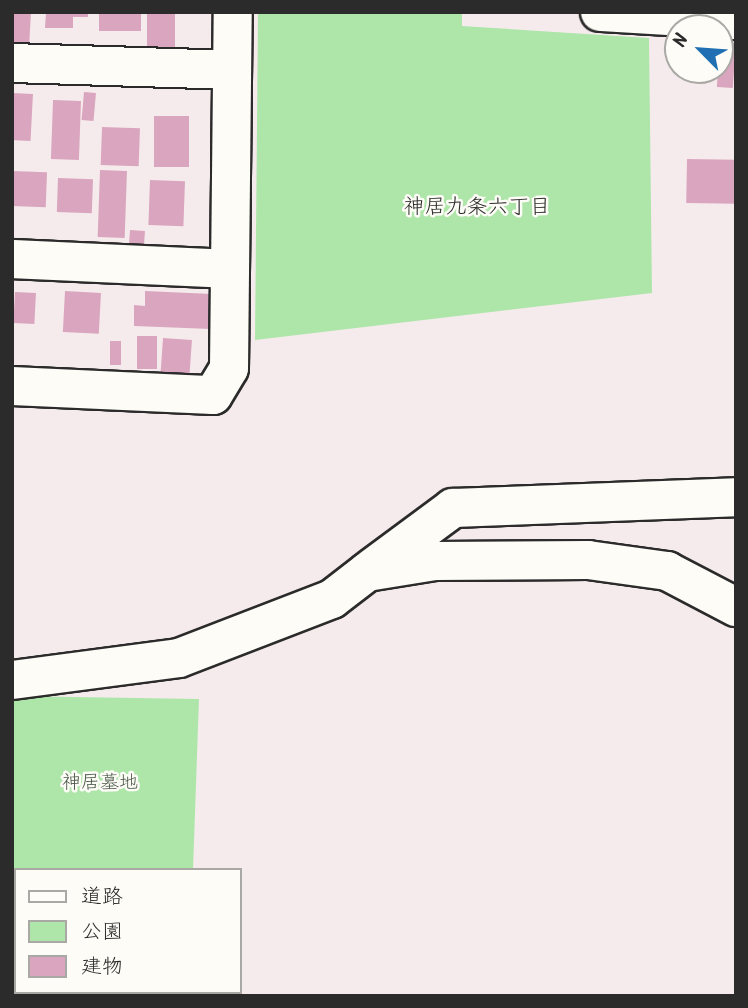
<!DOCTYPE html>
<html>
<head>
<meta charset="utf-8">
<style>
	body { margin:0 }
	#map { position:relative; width:748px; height:1008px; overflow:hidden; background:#f6ebec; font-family:Kalam,"Klee One",sans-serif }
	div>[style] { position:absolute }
	.green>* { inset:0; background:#aee6aa }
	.building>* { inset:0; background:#daa5be; transform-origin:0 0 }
	.roads { filter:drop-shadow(2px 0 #2b2b2b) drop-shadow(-2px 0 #2b2b2b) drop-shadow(0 2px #2b2b2b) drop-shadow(0 -2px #2b2b2b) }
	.minor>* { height:38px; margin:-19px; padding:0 19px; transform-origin:19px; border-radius:19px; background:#fdfcf7 }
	span { translate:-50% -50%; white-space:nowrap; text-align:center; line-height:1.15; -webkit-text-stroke:5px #fdfcf7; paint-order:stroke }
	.park-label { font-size:19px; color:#4c5a4b }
	.neighbourhood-label { font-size:21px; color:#2b2b2b }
	.frame { position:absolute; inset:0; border:14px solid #2b2b2b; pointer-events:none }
	.legend { position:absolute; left:14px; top:868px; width:228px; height:126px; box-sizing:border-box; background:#fdfcf7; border:2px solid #a9a8a5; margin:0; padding:9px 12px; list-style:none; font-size:21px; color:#2b2b2b }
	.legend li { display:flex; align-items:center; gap:14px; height:35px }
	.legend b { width:35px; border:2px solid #a9a8a5 }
	.north { position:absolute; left:664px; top:14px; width:70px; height:70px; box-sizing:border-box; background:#fdfcf7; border:2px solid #a9a8a5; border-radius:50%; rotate:295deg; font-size:19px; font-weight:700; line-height:28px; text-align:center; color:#2b2b2b }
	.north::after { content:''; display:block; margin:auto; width:24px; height:32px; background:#1f6fb2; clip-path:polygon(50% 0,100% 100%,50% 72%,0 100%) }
</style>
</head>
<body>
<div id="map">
	<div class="green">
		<i style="clip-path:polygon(258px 12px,462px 12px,462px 26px,649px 38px,652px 293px,255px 340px)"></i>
		<i style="clip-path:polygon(12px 696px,199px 699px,193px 870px,16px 870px,16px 992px,188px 992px,188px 996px,12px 996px)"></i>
	</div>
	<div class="building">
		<i style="clip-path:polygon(12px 12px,31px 12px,29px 48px,12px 46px)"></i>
		<i style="clip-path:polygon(46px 12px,88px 12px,88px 17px,73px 17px,73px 28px,45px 28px)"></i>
		<i style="left:99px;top:12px;width:42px;height:19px"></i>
		<i style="left:147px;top:12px;width:28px;height:42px"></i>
		<i style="left:720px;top:42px;width:16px;height:45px;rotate:4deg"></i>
		<i style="left:84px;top:92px;width:12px;height:28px;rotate:5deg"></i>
		<i style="left:12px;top:93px;width:21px;height:47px;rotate:3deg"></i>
		<i style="left:53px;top:100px;width:28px;height:59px;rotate:2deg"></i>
		<i style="left:154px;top:116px;width:35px;height:51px"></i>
		<i style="left:102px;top:127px;width:38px;height:38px;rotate:2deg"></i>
		<i style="left:687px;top:159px;width:49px;height:44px;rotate:1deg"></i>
		<i style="left:100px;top:170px;width:27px;height:67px;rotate:2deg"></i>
		<i style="left:12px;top:171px;width:35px;height:35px;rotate:2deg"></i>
		<i style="left:58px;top:178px;width:35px;height:34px;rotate:2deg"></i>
		<i style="left:150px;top:180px;width:35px;height:45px;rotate:2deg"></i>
		<i style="left:130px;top:230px;width:15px;height:23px;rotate:4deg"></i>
		<i style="left:65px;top:291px;width:36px;height:41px;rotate:3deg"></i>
		<i style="clip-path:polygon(145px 291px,212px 294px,211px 329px,134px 326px,134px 305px,145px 306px)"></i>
		<i style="left:15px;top:292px;width:21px;height:31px;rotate:3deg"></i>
		<i style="left:137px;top:336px;width:20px;height:33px"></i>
		<i style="left:163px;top:338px;width:29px;height:36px;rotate:4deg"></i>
		<i style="left:110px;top:341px;width:11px;height:24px"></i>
	</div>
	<div class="roads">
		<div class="minor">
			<i style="left:600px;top:12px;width:136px;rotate:3.4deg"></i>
			<i style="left:12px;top:63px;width:219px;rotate:1.8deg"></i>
			<i style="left:12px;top:259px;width:217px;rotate:2.6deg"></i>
			<i style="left:12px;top:386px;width:201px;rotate:2.6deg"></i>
			<i style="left:213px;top:395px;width:31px;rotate:-59deg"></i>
			<i style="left:229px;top:368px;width:356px;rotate:-89.4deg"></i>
			<i style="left:372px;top:568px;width:101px;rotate:-36.5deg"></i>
			<i style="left:453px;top:508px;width:283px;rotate:-2.2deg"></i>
			<i style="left:12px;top:680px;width:168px;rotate:-7.5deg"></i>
			<i style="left:179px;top:658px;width:164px;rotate:-21.1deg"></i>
			<i style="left:332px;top:599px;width:44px;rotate:-37.6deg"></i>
			<i style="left:367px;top:572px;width:69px;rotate:-9.2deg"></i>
			<i style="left:435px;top:561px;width:153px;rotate:-0.4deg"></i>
			<i style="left:588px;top:560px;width:80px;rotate:7.9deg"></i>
			<i style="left:667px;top:571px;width:78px;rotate:27.6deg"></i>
		</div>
	</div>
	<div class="park-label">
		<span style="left:100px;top:784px">神居墓地</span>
	</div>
	<div class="neighbourhood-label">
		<span style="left:477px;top:208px">神居九条六丁目</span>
	</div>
	<div class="frame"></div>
	<ul class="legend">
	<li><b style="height:9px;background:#fdfcf7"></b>道路</li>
	<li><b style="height:19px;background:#aee6aa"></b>公園</li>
	<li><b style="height:19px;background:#daa5be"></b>建物</li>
	</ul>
	<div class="north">N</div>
</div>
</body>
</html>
